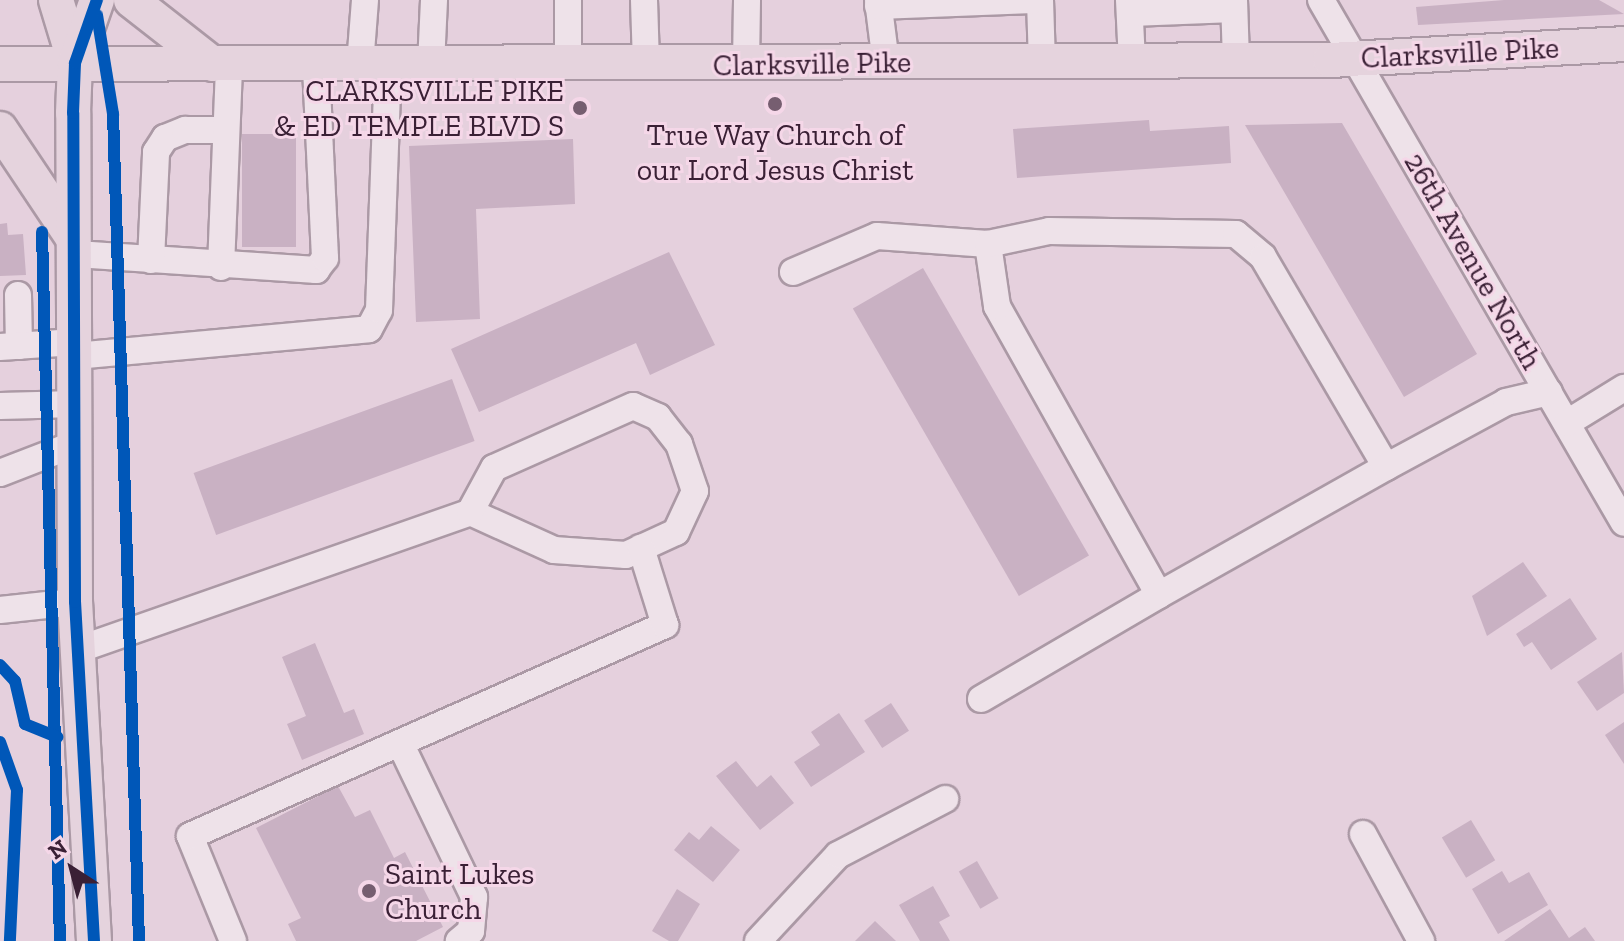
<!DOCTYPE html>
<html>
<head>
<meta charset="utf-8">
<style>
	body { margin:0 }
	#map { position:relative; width:1624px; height:941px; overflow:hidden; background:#e5d0dd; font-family:"Zilla Slab",serif }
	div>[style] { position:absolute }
	.building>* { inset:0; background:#c9b1c3; transform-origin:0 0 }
	.roads { filter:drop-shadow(2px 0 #ab99a5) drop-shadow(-2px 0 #ab99a5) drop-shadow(0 2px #ab99a5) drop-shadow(0 -2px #ab99a5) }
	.minor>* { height:26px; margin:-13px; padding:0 13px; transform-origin:13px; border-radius:13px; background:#eee2e9 }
	.major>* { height:34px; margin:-17px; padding:0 17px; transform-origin:17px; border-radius:17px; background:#e5d3dd }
	.cycleway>* { height:12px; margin:-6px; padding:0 6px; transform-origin:6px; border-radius:6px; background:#0057b8 }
	.dots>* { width:22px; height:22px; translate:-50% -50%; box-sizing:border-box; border:4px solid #f5d7e8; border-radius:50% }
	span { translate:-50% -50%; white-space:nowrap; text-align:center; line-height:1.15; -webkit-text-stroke:6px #f5d7e8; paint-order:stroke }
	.street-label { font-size:30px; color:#3a2035 }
	.poi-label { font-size:30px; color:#3a2035 }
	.right { translate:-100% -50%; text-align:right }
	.left { translate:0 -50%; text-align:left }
	.north { position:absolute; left:32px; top:829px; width:80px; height:80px; -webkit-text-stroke:6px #f5d7e8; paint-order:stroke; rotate:324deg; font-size:22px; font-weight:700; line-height:32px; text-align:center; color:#3a2035 }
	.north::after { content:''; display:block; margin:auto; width:28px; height:36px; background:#3a2035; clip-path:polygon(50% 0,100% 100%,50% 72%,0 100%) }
</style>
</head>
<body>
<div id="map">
	<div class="building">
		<i style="clip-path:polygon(1504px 0,1599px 0,1624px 14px,1418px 25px,1416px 7px)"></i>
		<i style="clip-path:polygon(1149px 120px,1150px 131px,1229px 126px,1231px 163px,1017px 178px,1013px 129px)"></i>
		<i style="clip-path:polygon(1342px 123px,1477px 354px,1404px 397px,1245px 125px)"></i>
		<i style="left:242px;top:134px;width:54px;height:113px"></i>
		<i style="clip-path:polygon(573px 139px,575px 204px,476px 209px,480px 319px,416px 322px,409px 146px)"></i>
		<i style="clip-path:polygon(7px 223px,8px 235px,23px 234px,26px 275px,0 276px,0 224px)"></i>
		<i style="clip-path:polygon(669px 252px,715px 345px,650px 375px,636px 343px,479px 412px,451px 349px)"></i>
		<i style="left:923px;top:268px;width:332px;height:81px;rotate:60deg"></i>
		<i style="left:452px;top:379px;width:66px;height:275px;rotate:70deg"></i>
		<i style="clip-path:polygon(1523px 562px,1547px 596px,1487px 636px,1472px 596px)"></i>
		<i style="clip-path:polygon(1570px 598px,1597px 639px,1551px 670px,1532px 642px,1524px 647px,1516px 634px)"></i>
		<i style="clip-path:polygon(315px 643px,344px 713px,354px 709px,364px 734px,302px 760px,287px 724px,306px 716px,282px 657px)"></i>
		<i style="clip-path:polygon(1622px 652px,1624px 693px,1597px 711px,1577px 682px)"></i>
		<i style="left:891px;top:703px;width:33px;height:32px;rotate:57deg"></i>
		<i style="clip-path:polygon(839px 713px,865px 752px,811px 787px,794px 762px,820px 745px,811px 732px)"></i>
		<i style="clip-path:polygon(1624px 722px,1624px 764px,1605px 735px)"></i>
		<i style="clip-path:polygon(736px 761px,757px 787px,771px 775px,794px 803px,760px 830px,716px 776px)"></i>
		<i style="clip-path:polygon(338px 786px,355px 817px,370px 810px,394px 858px,405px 852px,443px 927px,416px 941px,296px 941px,288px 924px,301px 918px,256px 828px)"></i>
		<i style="left:1471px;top:820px;width:47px;height:34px;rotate:59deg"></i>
		<i style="clip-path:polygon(711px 826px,740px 850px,713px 882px,674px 850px,689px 832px,699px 840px)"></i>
		<i style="left:977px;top:861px;width:43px;height:21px;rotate:60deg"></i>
		<i style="clip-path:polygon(1502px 871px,1509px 883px,1529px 872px,1548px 905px,1498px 934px,1472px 889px)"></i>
		<i style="clip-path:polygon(933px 886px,950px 916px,939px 922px,950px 941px,920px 941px,899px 905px)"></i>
		<i style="clip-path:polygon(677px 889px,700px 904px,678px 941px,669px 941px,652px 931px)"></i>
		<i style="clip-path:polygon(1550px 909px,1569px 938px,1585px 927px,1595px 941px,1504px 941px)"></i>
		<i style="clip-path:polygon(875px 921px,896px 941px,855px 941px)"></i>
	</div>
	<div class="roads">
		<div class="minor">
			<i style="left:568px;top:0;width:66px;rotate:90deg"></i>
			<i style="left:644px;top:0;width:65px;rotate:88.2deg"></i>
			<i style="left:878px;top:0;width:64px;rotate:82.8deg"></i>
			<i style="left:1040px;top:0;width:62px;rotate:88.2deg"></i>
			<i style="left:1129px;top:0;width:61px;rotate:87.2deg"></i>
			<i style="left:1234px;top:0;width:60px;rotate:88.1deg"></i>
			<i style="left:1321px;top:0;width:604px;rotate:59.91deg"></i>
			<i style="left:878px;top:6px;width:155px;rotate:-2.2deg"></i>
			<i style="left:1131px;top:13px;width:103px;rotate:-2.2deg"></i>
			<i style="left:431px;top:64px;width:64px;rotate:-87.3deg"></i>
			<i style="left:360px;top:65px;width:65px;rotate:-85.6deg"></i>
			<i style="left:746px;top:65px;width:65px;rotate:-89.1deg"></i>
			<i style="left:76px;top:254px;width:241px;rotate:3.8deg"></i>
			<i style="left:316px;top:270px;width:15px;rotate:-53deg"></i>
			<i style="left:325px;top:258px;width:192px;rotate:-92.7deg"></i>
			<i style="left:151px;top:260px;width:108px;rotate:-87.3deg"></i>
			<i style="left:156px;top:152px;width:17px;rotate:-57deg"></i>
			<i style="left:165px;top:138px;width:22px;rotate:-22deg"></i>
			<i style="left:185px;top:130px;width:41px"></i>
			<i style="left:221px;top:267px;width:202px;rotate:-87.7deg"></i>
			<i style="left:793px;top:272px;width:91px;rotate:-23.2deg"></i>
			<i style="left:877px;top:236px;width:111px;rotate:4.1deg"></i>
			<i style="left:18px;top:295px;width:51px;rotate:88.9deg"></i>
			<i style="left:0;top:347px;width:75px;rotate:-3.8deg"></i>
			<i style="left:75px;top:356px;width:295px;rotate:-5.2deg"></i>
			<i style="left:369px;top:329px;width:21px;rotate:-62deg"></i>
			<i style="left:379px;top:310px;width:245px;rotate:-87.9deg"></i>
			<i style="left:0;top:406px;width:75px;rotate:-1.5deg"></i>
			<i style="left:1567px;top:423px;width:67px;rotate:-31.6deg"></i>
			<i style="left:1386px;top:467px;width:261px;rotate:150.6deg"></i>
			<i style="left:1159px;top:595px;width:331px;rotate:-119.3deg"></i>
			<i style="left:997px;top:306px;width:63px;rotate:-98.3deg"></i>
			<i style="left:988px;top:244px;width:62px;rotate:-12deg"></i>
			<i style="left:1049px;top:231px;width:187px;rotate:0.9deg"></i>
			<i style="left:1236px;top:234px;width:35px;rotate:40deg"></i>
			<i style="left:1263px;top:257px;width:243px;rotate:59.6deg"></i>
			<i style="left:1386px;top:467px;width:136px;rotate:-28.4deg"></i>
			<i style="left:1506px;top:402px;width:44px;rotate:-13.1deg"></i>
			<i style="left:0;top:473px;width:80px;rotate:-21.1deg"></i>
			<i style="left:0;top:610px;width:75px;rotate:-6.1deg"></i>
			<i style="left:77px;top:650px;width:417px;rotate:-19.3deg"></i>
			<i style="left:470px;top:512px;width:92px;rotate:24.3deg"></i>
			<i style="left:554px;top:550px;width:72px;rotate:4deg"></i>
			<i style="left:626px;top:555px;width:55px;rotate:-24.7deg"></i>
			<i style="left:676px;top:532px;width:45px;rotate:-65.1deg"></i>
			<i style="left:695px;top:491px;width:50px;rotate:-108.8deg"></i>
			<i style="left:679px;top:444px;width:34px;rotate:-128deg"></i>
			<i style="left:658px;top:417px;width:27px;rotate:-156deg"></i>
			<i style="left:633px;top:406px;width:152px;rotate:156deg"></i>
			<i style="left:494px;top:468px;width:50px;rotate:118.6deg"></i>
			<i style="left:981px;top:699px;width:206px;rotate:-30.3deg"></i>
			<i style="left:400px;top:743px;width:171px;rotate:64.3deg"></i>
			<i style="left:474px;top:897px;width:34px;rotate:95deg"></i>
			<i style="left:471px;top:931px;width:16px;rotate:140deg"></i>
			<i style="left:1363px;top:834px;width:122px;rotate:61.5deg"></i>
			<i style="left:233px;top:941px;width:113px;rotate:-112.3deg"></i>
			<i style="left:190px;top:836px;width:520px;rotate:-23.95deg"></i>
			<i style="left:665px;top:625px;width:81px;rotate:-107.3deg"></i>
			<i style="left:758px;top:941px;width:117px;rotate:-47.1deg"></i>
			<i style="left:838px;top:855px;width:121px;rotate:-27.6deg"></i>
		</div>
		<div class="major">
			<i style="left:56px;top:0;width:66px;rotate:73.2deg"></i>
			<i style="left:131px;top:0;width:104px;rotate:38deg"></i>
			<i style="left:0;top:64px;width:1330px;rotate:-0.17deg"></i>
			<i style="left:1330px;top:60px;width:294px;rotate:-3.1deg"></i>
			<i style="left:0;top:129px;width:131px;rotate:56.2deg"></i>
			<i style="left:94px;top:941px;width:340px;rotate:-93.2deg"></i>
			<i style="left:75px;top:602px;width:489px;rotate:-90.2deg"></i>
			<i style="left:73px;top:113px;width:50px;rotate:-87.7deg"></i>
			<i style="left:75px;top:63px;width:67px;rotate:-70.8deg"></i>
		</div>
	</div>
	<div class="cycleway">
		<i style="left:97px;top:15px;width:100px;rotate:80.8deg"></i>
		<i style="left:113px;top:114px;width:827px;rotate:88.2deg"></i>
		<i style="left:42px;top:232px;width:709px;rotate:88.55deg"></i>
		<i style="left:0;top:665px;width:22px;rotate:47deg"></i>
		<i style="left:15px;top:681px;width:44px;rotate:76.9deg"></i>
		<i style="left:25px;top:724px;width:35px;rotate:22deg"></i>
		<i style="left:0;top:742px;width:51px;rotate:70.5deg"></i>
		<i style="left:17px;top:790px;width:151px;rotate:92.7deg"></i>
		<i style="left:94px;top:941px;width:340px;rotate:-93.2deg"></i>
		<i style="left:75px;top:602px;width:489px;rotate:-90.2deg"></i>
		<i style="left:73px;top:113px;width:50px;rotate:-87.7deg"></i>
		<i style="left:75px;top:63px;width:67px;rotate:-70.8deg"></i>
	</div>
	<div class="dots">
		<i style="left:775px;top:104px;background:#765e70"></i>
		<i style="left:580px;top:108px;background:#765e70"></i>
		<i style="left:369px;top:891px;background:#765e70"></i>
	</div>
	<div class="street-label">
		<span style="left:1460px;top:53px;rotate:-3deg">Clarksville Pike</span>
		<span style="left:812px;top:64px;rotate:-1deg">Clarksville Pike</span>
		<span style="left:1473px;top:261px;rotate:60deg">26th Avenue North</span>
	</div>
	<div class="poi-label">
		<span class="right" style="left:564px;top:108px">CLARKSVILLE PIKE<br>&amp; ED TEMPLE BLVD S</span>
		<span style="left:775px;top:152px">True Way Church of<br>our Lord Jesus Christ</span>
		<span class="left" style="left:385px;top:891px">Saint Lukes<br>Church</span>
	</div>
	<div class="north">N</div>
</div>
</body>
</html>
